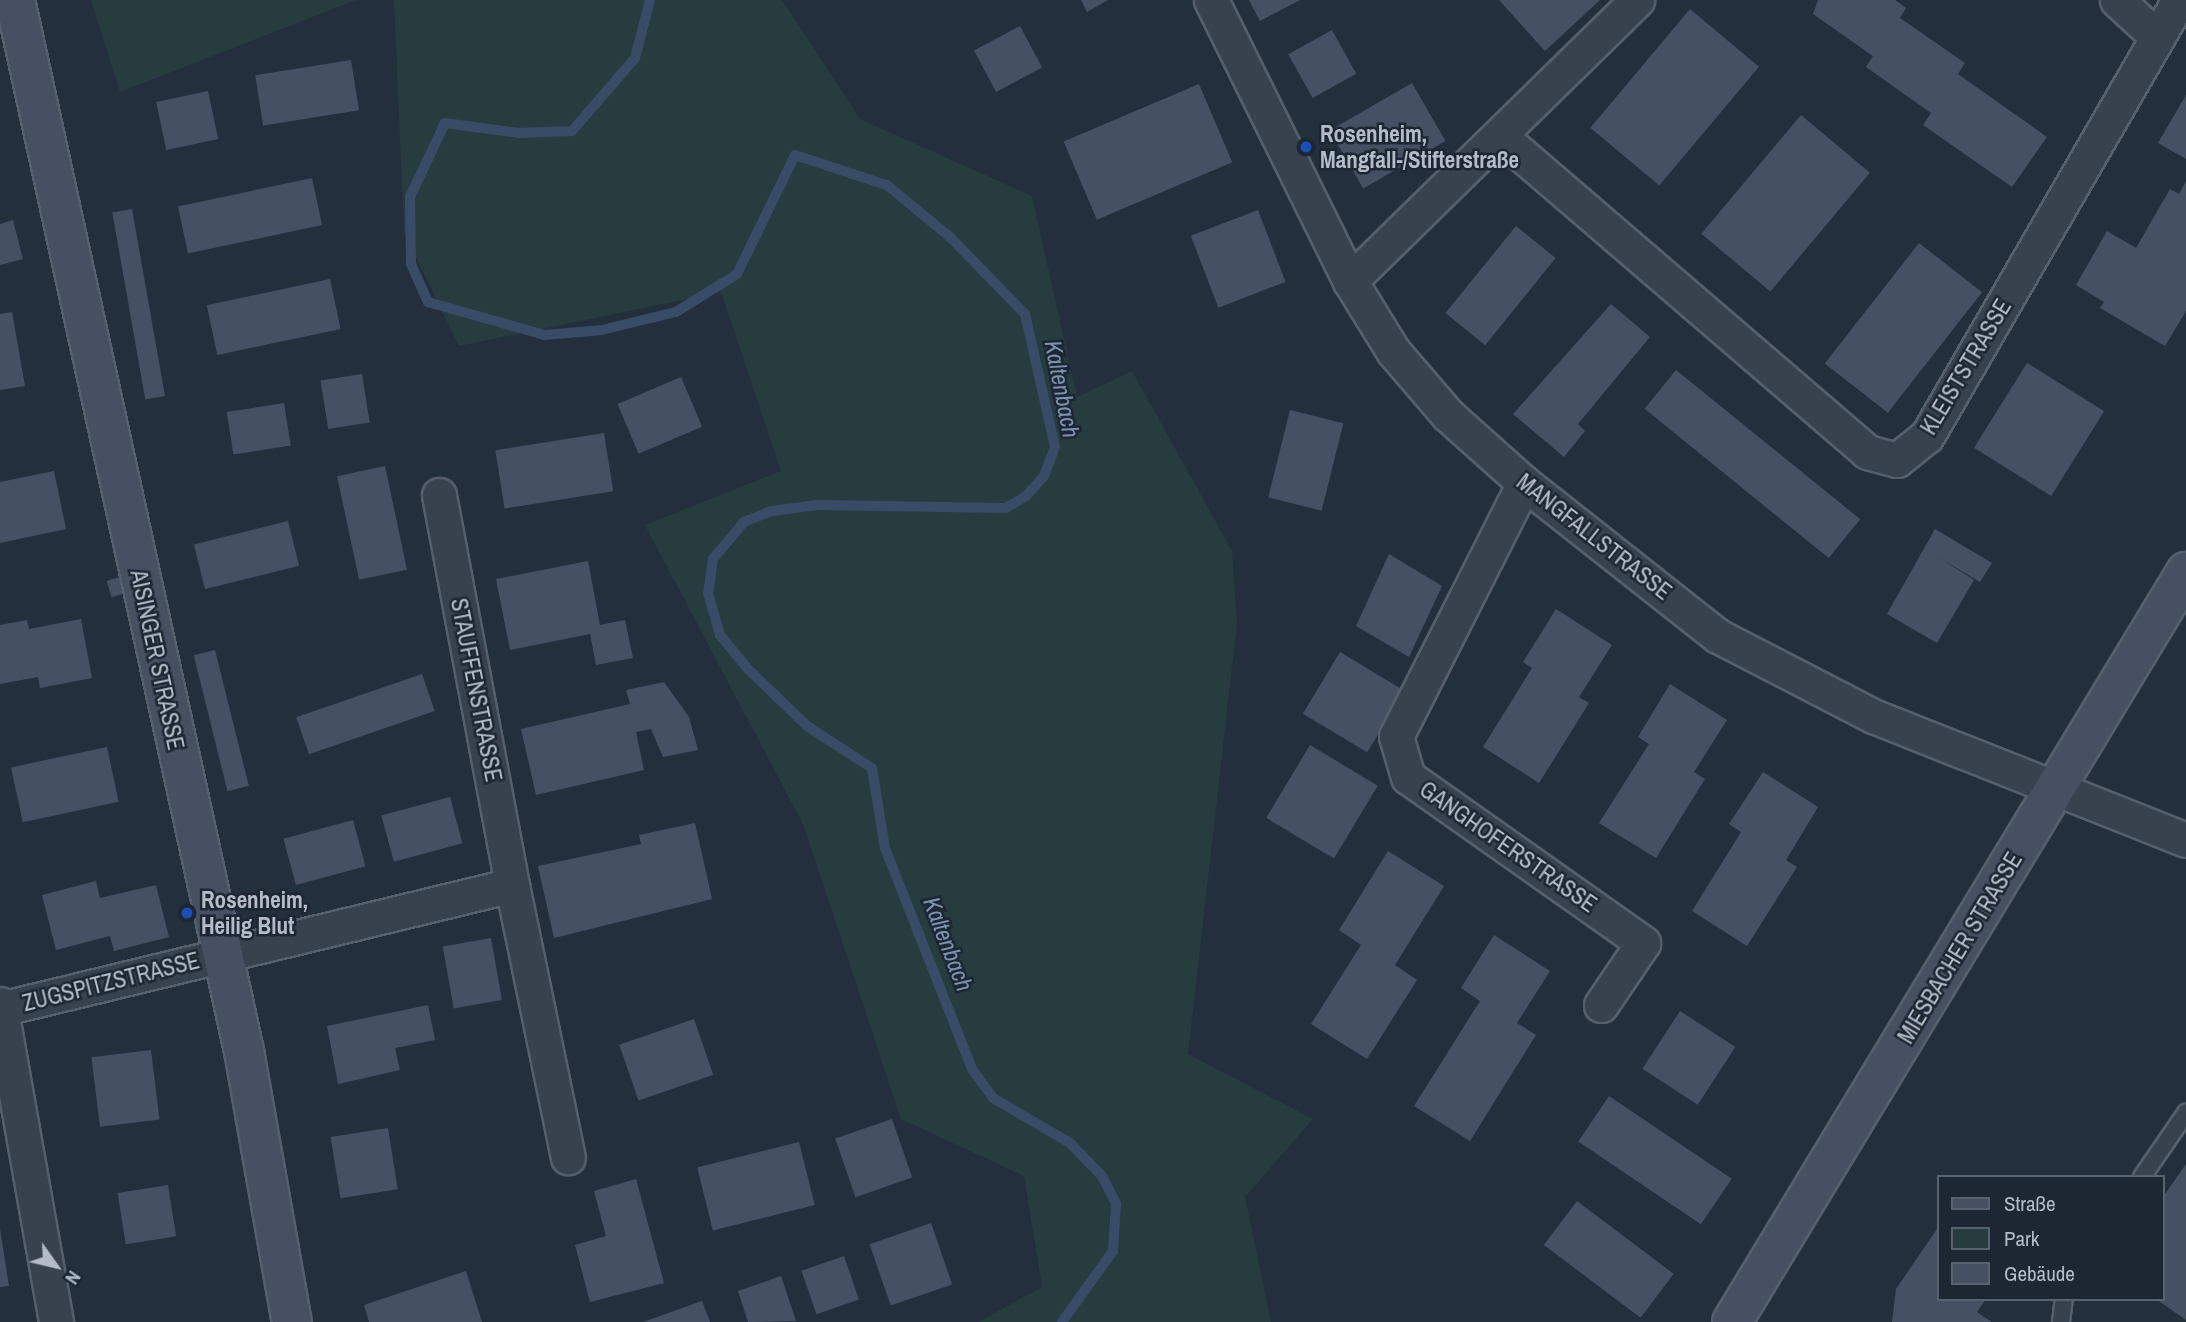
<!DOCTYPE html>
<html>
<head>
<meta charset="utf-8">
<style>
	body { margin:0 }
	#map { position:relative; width:2186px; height:1322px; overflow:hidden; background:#242f3e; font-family:"Archivo Narrow",sans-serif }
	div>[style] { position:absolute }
	.green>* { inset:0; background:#263c3f }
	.stream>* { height:10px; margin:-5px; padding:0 5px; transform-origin:5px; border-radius:5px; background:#394c67 }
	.building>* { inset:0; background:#455162; transform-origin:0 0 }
	.roads { filter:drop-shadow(2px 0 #565f6c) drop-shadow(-2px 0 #565f6c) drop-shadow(0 2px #565f6c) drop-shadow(0 -2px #565f6c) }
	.service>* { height:16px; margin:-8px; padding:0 8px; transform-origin:8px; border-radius:8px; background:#38414e }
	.minor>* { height:33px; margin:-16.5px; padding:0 16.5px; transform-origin:16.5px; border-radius:16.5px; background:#38414e }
	.secondary>* { height:38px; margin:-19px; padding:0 19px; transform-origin:19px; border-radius:19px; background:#465061 }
	.dots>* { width:19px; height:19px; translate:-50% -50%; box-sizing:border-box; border:4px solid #1d2633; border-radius:50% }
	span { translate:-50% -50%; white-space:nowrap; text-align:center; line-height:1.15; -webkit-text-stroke:5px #1d2633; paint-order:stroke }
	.poi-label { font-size:23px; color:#b4bcc9; font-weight:700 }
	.left { translate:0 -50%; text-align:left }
	.street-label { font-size:23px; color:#b4bcc9 }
	.water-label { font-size:24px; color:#7c92b1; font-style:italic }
	.legend { position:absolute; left:1937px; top:1175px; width:228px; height:126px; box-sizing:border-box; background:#1d2633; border:2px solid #59626f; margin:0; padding:9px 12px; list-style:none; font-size:21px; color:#b4bcc9 }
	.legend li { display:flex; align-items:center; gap:14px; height:35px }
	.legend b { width:35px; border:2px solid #59626f }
	.north { position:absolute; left:21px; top:1231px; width:70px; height:70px; -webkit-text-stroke:5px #1d2633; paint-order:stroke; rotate:124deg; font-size:19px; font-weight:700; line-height:28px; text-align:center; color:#b4bcc9 }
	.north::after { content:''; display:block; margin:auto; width:24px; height:32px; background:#b4bcc9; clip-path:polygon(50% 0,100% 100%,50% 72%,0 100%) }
</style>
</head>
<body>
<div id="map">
	<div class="green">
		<i style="clip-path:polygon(91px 0,356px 0,120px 92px)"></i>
		<i style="clip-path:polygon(394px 0,782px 0,860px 119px,1032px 196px,1077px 397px,1132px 371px,1232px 551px,1237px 623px,1188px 1054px,1313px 1119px,1245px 1197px,1271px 1322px,978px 1322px,1042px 1287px,1024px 1176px,901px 1119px,804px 826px,645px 525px,781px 471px,721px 292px,459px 346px,404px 232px)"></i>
	</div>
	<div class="stream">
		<i style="left:650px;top:0;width:60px;rotate:104.5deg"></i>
		<i style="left:635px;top:58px;width:96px;rotate:130.8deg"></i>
		<i style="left:572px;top:131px;width:53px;rotate:177.8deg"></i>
		<i style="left:519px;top:133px;width:75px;rotate:-172.3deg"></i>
		<i style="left:445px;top:123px;width:82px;rotate:115.3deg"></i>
		<i style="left:410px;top:197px;width:67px;rotate:89.1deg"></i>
		<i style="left:411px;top:264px;width:42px;rotate:65.9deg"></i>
		<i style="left:428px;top:302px;width:122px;rotate:15.8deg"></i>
		<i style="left:545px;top:335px;width:57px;rotate:-5deg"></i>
		<i style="left:602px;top:330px;width:76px;rotate:-13.7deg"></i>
		<i style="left:676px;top:312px;width:72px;rotate:-31.9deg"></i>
		<i style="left:737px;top:274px;width:132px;rotate:-64deg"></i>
		<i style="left:795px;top:155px;width:97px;rotate:18.1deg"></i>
		<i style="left:887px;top:185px;width:83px;rotate:39.6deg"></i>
		<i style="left:951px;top:238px;width:106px;rotate:45.8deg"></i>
		<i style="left:1025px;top:314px;width:136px;rotate:77.3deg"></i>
		<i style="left:1055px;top:447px;width:31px;rotate:111deg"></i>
		<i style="left:1044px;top:476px;width:27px;rotate:132deg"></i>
		<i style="left:1026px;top:496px;width:23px;rotate:149deg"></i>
		<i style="left:1006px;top:508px;width:189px;rotate:-179.1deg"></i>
		<i style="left:817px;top:505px;width:46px;rotate:172.6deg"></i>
		<i style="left:771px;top:511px;width:29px;rotate:158deg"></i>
		<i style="left:744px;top:522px;width:48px;rotate:130deg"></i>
		<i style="left:713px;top:559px;width:34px;rotate:98deg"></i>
		<i style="left:708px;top:593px;width:44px;rotate:74.1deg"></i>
		<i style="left:720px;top:635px;width:44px;rotate:50.5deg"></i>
		<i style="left:748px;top:669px;width:82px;rotate:44deg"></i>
		<i style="left:807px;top:726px;width:77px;rotate:32.9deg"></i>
		<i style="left:872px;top:768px;width:81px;rotate:80.8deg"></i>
		<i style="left:885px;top:848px;width:238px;rotate:68.5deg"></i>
		<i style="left:972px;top:1069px;width:36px;rotate:54deg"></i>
		<i style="left:993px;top:1098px;width:89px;rotate:30.3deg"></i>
		<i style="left:1070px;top:1143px;width:46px;rotate:45.9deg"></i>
		<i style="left:1102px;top:1176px;width:31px;rotate:63deg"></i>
		<i style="left:1116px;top:1204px;width:47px;rotate:93.7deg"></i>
		<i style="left:1113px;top:1251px;width:87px;rotate:125.7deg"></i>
	</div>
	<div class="building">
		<i style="clip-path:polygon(1081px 0,1108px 0,1087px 12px)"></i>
		<i style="clip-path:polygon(1249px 0,1300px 0,1260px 21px)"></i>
		<i style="clip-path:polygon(1499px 0,1600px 0,1545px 51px)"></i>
		<i style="clip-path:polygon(1818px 0,1895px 0,1906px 8px,1900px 18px,1965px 63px,1958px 74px,2047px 137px,2012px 187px,1923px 125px,1931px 113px,1866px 67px,1873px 56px,1813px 14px)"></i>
		<i style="left:1690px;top:9px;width:90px;height:155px;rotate:40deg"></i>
		<i style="left:1020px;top:26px;width:47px;height:52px;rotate:62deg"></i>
		<i style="left:1332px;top:30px;width:50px;height:50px;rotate:61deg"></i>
		<i style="left:351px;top:60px;width:51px;height:97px;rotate:81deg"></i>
		<i style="left:1412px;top:83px;width:67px;height:95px;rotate:60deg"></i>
		<i style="left:1199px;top:84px;width:85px;height:147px;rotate:67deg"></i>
		<i style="left:208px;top:91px;width:49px;height:53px;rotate:78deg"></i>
		<i style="clip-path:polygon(2186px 95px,2186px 159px,2158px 143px)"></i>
		<i style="left:1801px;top:115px;width:90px;height:155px;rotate:40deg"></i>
		<i style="left:312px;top:178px;width:48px;height:137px;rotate:78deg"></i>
		<i style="clip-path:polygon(2186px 181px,2186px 311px,2165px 346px,2100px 308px,2104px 302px,2076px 285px,2107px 231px,2136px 248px,2170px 189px,2179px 194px)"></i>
		<i style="left:132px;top:209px;width:190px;height:20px;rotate:80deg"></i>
		<i style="left:1258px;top:210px;width:77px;height:72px;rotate:69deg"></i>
		<i style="clip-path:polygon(13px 220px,23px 259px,0 265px,0 224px)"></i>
		<i style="left:1516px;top:226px;width:51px;height:112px;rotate:39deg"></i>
		<i style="left:1919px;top:243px;width:80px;height:153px;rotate:38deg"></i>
		<i style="left:330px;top:279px;width:51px;height:126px;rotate:78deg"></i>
		<i style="clip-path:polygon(1611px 304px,1650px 337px,1578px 424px,1585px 431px,1564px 457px,1513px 414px)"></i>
		<i style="clip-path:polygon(12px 312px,25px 386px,0 390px,0 314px)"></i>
		<i style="left:2027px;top:363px;width:91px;height:100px;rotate:32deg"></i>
		<i style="left:1676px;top:370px;width:237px;height:50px;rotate:39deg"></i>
		<i style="left:362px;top:374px;width:49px;height:42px;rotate:81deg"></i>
		<i style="left:681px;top:377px;width:54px;height:69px;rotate:67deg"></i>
		<i style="left:284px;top:403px;width:43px;height:58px;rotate:81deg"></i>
		<i style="left:1290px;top:410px;width:55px;height:90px;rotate:14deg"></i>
		<i style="left:604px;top:433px;width:59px;height:110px;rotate:81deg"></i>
		<i style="left:385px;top:466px;width:106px;height:49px;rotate:78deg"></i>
		<i style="clip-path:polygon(54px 471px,66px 529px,0 543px,0 482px)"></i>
		<i style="left:288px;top:521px;width:46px;height:97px;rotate:76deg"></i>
		<i style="clip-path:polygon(1935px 529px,1992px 563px,1980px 582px,1938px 557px,1974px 580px,1937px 643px,1887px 614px)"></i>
		<i style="clip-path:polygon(1389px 554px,1442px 586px,1409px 657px,1356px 626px)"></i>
		<i style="clip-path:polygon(588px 561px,600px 625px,625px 620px,633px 658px,596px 665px,590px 634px,510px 650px,496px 579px)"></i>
		<i style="left:120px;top:577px;width:17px;height:14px;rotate:73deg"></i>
		<i style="clip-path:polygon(1556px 609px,1612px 645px,1579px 697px,1589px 703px,1539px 783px,1483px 747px,1532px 668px,1523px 662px)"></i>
		<i style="clip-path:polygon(81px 619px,92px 678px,40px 688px,38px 677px,0 684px,0 625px,27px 620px,29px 629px)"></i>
		<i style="left:215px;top:650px;width:140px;height:22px;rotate:76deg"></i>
		<i style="left:1340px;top:652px;width:75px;height:72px;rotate:31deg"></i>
		<i style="left:422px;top:674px;width:39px;height:133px;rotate:71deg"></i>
		<i style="clip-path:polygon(664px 682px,689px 717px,698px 750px,663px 757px,651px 729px,636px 732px,644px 770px,536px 795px,521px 729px,630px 704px,626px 690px)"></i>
		<i style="clip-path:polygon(1670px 684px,1727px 720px,1694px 772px,1705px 779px,1656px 858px,1599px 823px,1649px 744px,1638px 737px)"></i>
		<i style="left:1310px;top:745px;width:79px;height:85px;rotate:31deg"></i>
		<i style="left:107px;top:747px;width:56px;height:98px;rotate:78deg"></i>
		<i style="clip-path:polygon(1763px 772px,1818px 807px,1786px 860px,1797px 867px,1747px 946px,1692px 911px,1741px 832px,1729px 824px)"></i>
		<i style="left:450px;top:797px;width:48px;height:71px;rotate:75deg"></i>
		<i style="left:353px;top:820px;width:48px;height:72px;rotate:75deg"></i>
		<i style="clip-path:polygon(695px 823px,712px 899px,554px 938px,538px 866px,641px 844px,639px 835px)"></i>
		<i style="clip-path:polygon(1388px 851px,1444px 886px,1395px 965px,1417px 980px,1367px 1059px,1311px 1024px,1361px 945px,1339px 930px)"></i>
		<i style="clip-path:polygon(96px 881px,100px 898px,156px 885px,169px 937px,114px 951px,110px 936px,56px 950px,42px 895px)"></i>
		<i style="clip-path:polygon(1494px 935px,1550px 971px,1517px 1023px,1536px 1035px,1470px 1141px,1414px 1106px,1480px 1001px,1461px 988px)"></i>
		<i style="left:491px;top:938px;width:63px;height:49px;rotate:80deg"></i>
		<i style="clip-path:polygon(428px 1005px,435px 1040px,395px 1048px,400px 1070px,338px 1084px,327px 1026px)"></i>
		<i style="left:1680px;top:1011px;width:66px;height:69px;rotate:33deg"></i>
		<i style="left:694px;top:1019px;width:59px;height:79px;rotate:71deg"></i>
		<i style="left:151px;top:1050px;width:70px;height:60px;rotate:83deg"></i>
		<i style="left:1609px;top:1096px;width:148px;height:55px;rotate:34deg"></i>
		<i style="left:892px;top:1119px;width:62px;height:60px;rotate:71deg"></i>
		<i style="left:388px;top:1128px;width:62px;height:58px;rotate:81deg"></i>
		<i style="left:799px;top:1142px;width:65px;height:105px;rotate:76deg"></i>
		<i style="clip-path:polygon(2186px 1164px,2186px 1320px,2156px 1299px,2163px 1299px,2163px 1197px)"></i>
		<i style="clip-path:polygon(636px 1179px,664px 1283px,590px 1302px,575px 1245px,606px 1236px,594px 1191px)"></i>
		<i style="left:168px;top:1185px;width:52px;height:51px;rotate:81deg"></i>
		<i style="left:1577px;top:1201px;width:121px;height:55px;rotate:37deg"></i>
		<i style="left:931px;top:1223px;width:65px;height:65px;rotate:71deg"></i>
		<i style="clip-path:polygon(1939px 1226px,1939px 1299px,1986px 1299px,1977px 1312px,1992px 1322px,1892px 1322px,1896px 1289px)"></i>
		<i style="clip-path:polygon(0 1229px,9px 1286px,0 1287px)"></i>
		<i style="left:844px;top:1256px;width:46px;height:45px;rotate:71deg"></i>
		<i style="clip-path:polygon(466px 1271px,482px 1322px,369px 1322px,364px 1305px)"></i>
		<i style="clip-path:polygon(781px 1276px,796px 1321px,748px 1322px,738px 1291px)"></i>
		<i style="clip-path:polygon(702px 1301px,710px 1322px,643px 1322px)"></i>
	</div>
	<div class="roads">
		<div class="service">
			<i style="left:2142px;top:1177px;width:78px;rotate:-55.5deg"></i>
			<i style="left:2061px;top:1322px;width:23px;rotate:-83deg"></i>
		</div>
		<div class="minor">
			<i style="left:1211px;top:0;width:313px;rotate:63.7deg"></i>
			<i style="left:1350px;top:281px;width:82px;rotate:58.4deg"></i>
			<i style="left:1393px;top:351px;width:84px;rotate:49.3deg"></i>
			<i style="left:1448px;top:415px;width:102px;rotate:41.8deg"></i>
			<i style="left:1524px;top:483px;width:247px;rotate:38.3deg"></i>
			<i style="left:1718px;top:636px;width:174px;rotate:27.3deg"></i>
			<i style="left:1873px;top:716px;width:337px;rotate:21.6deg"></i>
			<i style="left:2117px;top:0;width:53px;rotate:42.7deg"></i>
			<i style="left:1500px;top:136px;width:484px;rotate:40.7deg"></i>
			<i style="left:1867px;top:452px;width:31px;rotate:15deg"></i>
			<i style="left:1897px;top:460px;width:38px;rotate:-39deg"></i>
			<i style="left:1927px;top:436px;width:504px;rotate:-59.97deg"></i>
			<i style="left:1350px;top:281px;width:402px;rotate:-44.4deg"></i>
			<i style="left:1524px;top:483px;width:284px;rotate:116.8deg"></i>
			<i style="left:1396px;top:736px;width:43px;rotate:73.7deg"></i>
			<i style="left:1408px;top:777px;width:288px;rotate:35.2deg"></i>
			<i style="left:1643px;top:943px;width:75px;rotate:124.1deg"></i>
			<i style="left:439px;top:495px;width:397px;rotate:79.4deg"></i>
			<i style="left:0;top:1004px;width:323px;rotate:80deg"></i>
			<i style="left:0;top:1009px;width:527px;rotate:-13.61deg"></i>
			<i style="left:512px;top:885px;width:278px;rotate:78.4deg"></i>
		</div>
		<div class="secondary">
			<i style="left:15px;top:0;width:1076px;rotate:77.71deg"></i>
			<i style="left:244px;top:1051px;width:275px;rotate:80deg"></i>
			<i style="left:1732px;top:1322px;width:877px;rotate:-58.81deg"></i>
		</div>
	</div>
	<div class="dots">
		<i style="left:1306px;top:147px;background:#1a4fb4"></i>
		<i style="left:187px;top:913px;background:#1a4fb4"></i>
	</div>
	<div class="poi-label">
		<span class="left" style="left:1320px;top:147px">Rosenheim,<br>Mangfall-/Stifterstraße</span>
		<span class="left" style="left:201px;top:913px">Rosenheim,<br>Heilig Blut</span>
	</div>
	<div class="street-label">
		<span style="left:1966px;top:367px;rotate:-59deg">KLEISTSTRASSE</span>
		<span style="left:1594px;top:537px;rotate:38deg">MANGFALLSTRASSE</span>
		<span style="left:157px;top:660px;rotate:78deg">AISINGER STRASSE</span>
		<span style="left:476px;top:690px;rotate:79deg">STAUFFENSTRASSE</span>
		<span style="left:1508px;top:847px;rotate:35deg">GANGHOFERSTRASSE</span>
		<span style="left:1960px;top:948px;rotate:-59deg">MIESBACHER STRASSE</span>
		<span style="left:111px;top:982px;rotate:-14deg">ZUGSPITZSTRASSE</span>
	</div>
	<div class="water-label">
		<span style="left:1062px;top:389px;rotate:79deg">Kaltenbach</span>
		<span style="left:948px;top:944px;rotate:69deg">Kaltenbach</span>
	</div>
	<ul class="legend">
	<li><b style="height:9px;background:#465061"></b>Straße</li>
	<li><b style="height:19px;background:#263c3f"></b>Park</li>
	<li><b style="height:19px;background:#455162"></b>Gebäude</li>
	</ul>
	<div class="north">N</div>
</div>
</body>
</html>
